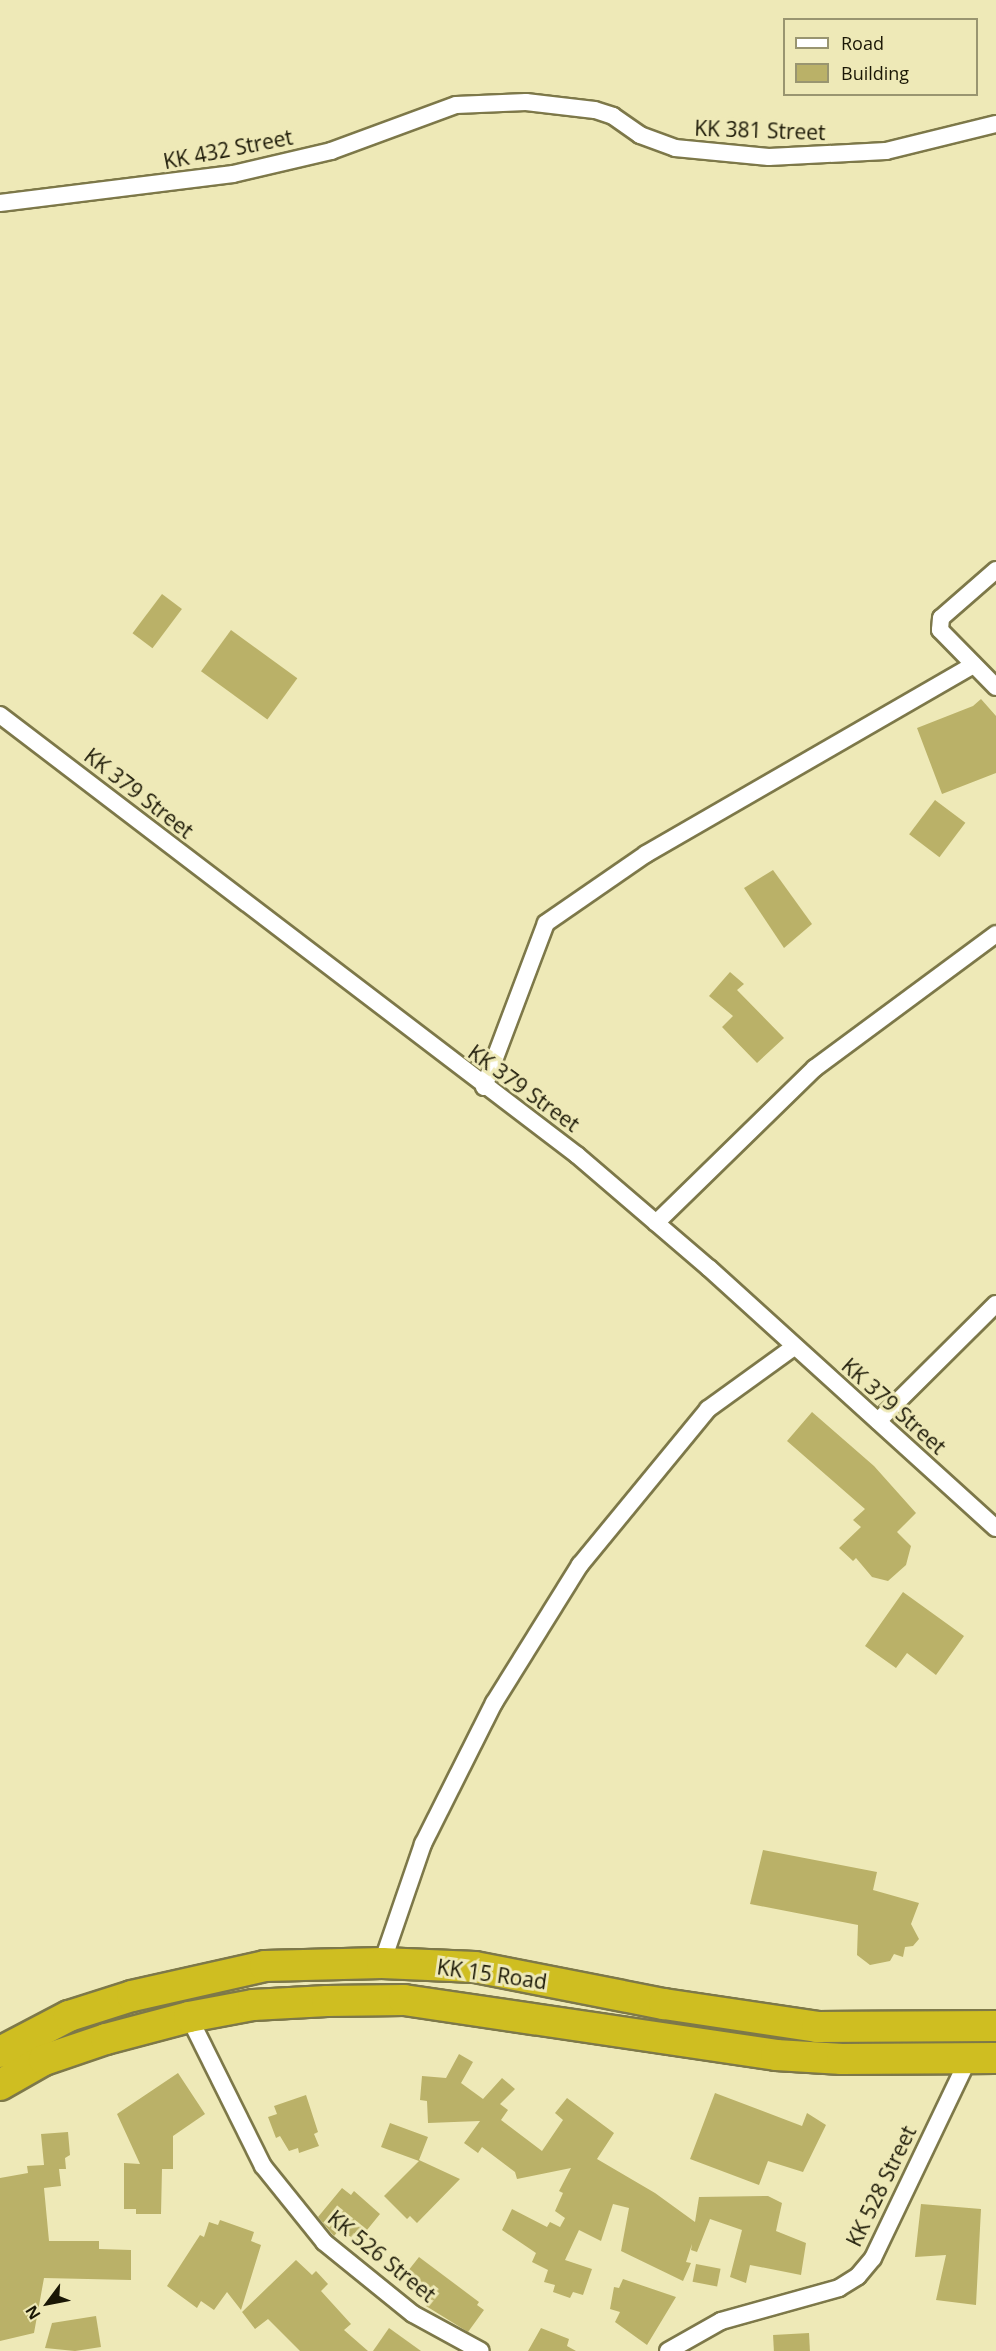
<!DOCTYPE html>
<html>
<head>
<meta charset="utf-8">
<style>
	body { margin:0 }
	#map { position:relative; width:996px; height:2351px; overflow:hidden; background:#eee9b7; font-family:"Open Sans",sans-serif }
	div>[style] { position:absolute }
	.building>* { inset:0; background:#bab168; transform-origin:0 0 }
	.roads { filter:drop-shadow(2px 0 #7d7849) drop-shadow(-2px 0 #7d7849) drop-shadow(0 2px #7d7849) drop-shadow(0 -2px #7d7849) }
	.street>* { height:16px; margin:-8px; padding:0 8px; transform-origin:8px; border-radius:8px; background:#fff }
	.highway>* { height:30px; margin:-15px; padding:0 15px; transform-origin:15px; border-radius:15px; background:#cfbe21 }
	span { translate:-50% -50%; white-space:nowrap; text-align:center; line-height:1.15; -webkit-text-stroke:6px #eee9b7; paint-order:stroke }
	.street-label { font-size:21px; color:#1a1705 }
	.legend { position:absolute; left:783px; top:18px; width:195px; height:78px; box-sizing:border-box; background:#eee9b7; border:2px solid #999570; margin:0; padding:8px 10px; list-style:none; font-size:18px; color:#1a1705 }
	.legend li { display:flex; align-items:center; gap:12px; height:30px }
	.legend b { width:30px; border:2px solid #999570 }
	.north { position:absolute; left:18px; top:2273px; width:60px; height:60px; -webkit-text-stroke:4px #eee9b7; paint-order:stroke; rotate:238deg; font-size:16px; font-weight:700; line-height:24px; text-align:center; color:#1a1705 }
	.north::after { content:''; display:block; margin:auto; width:21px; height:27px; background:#1a1705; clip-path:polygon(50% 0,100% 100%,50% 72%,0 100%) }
</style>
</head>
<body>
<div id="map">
	<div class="building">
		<i style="left:162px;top:594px;width:25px;height:49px;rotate:37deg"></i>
		<i style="left:231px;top:630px;width:82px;height:51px;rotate:36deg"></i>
		<i style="clip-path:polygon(981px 699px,996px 716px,996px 773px,942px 794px,917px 728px,973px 706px)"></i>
		<i style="left:935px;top:800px;width:38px;height:43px;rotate:37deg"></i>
		<i style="clip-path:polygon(773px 870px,812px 924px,784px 948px,744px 888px)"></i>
		<i style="clip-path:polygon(730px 972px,744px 984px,737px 990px,784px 1038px,757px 1063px,722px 1027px,733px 1016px,709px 996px)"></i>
		<i style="clip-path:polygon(812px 1412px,874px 1466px,916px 1513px,897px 1532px,911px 1546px,906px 1565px,888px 1581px,872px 1577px,856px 1558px,853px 1561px,839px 1548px,861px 1527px,853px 1520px,865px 1509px,787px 1441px)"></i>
		<i style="clip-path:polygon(903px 1592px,964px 1636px,936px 1675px,907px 1653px,896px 1668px,865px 1646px)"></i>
		<i style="clip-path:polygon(763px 1850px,877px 1872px,873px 1890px,919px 1903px,911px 1924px,919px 1939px,913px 1946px,905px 1947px,903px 1957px,894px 1954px,890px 1961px,870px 1965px,857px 1955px,858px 1925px,750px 1904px)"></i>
		<i style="clip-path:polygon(459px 2054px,473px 2062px,461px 2083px,483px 2099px,502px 2078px,515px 2089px,500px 2104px,508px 2110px,501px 2120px,542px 2151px,563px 2120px,555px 2113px,567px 2098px,614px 2133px,597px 2159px,655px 2193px,695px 2222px,699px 2197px,768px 2196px,782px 2203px,776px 2231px,806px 2243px,801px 2275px,750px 2265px,746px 2283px,730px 2277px,742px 2230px,710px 2219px,697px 2252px,691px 2250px,692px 2244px,686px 2262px,691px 2263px,683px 2281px,621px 2251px,629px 2208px,613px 2204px,601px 2241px,579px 2230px,565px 2260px,592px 2269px,583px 2295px,573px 2292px,570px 2298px,553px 2292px,555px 2285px,544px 2282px,548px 2270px,532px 2262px,536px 2253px,502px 2230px,512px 2209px,547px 2227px,550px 2222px,560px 2227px,565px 2218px,555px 2211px,563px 2193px,559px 2191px,571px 2168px,517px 2179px,515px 2172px,482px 2147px,478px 2153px,464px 2143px,480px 2121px,428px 2123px,427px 2101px,420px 2100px,422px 2076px,446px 2078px)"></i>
		<i style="clip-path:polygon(178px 2073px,205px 2114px,173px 2136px,173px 2169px,162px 2169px,161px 2214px,136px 2214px,136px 2209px,124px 2209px,124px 2163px,140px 2164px,117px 2114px)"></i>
		<i style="clip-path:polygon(715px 2093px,802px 2126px,807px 2113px,826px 2125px,803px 2172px,768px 2161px,759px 2185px,690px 2159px)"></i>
		<i style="clip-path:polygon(306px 2095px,318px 2132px,314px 2134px,319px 2146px,299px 2153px,298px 2148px,289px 2151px,280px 2136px,276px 2138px,268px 2117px,277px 2114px,274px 2106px)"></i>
		<i style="clip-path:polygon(390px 2123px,428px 2137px,419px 2160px,460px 2179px,417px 2223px,410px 2216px,407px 2219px,384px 2196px,419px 2161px,381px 2147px)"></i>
		<i style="clip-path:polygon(68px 2132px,70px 2155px,65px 2158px,66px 2169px,59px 2169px,61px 2186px,44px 2188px,49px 2241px,99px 2241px,99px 2249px,131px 2250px,131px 2280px,44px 2278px,34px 2333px,0 2341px,0 2178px,28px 2173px,27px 2166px,44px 2165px,41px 2134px)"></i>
		<i style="clip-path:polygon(342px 2188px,351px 2195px,354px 2191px,380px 2214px,358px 2241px,339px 2230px,334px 2236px,318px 2217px)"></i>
		<i style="clip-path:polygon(921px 2204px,981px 2209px,976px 2305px,936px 2300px,946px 2255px,915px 2257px)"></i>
		<i style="clip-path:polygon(220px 2220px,254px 2232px,251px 2241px,261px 2245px,241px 2310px,227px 2292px,214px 2310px,201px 2301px,197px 2308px,167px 2286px,200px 2235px,204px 2237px,209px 2222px,218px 2225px)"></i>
		<i style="clip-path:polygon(419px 2257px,479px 2302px,477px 2305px,484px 2310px,468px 2332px,426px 2306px,431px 2299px,404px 2276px)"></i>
		<i style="clip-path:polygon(296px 2260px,312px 2275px,316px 2271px,328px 2284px,321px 2291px,351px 2324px,344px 2330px,368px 2351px,300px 2351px,268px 2319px,255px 2329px,242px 2312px)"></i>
		<i style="left:696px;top:2264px;width:25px;height:18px;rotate:11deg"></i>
		<i style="clip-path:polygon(623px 2279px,676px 2297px,647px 2345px,615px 2322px,620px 2312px,610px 2309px,614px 2287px,619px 2288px)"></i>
		<i style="clip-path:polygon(96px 2316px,101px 2347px,75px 2351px,45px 2348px,52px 2323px)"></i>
		<i style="clip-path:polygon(389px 2328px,421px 2351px,373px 2351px)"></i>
		<i style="clip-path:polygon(541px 2328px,569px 2339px,567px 2346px,576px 2351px,528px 2351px)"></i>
		<i style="left:809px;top:2333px;width:18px;height:36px;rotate:87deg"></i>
	</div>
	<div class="roads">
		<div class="street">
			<i style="left:0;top:203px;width:235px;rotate:-7.1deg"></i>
			<i style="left:233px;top:174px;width:101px;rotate:-13.2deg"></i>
			<i style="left:331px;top:151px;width:133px;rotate:-20.2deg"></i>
			<i style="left:456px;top:105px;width:70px;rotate:-2.5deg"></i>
			<i style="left:526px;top:102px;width:69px;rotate:6.6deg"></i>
			<i style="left:595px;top:110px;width:19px;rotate:18deg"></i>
			<i style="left:613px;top:116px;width:33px;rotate:35deg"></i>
			<i style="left:640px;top:135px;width:37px;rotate:20deg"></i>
			<i style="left:675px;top:148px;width:94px;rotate:5.5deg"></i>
			<i style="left:769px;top:157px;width:117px;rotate:-2.9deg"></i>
			<i style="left:886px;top:151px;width:113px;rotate:-13.8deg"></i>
			<i style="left:996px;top:570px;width:73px;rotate:138.9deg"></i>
			<i style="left:941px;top:618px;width:12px;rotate:95deg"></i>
			<i style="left:940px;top:630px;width:80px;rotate:45.5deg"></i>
			<i style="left:0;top:715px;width:726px;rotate:37.33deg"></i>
			<i style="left:577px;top:1155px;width:174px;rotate:40.6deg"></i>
			<i style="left:709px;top:1268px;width:387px;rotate:42.2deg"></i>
			<i style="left:484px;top:1087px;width:175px;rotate:-69.3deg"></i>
			<i style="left:546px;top:923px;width:121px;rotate:-34.6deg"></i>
			<i style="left:646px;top:854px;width:378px;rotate:-30deg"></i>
			<i style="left:656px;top:1223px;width:222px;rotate:-44.3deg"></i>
			<i style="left:815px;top:1068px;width:225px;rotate:-36.5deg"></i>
			<i style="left:878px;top:1421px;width:166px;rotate:-44.8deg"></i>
			<i style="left:382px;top:1963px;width:126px;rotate:-71deg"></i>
			<i style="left:423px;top:1844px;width:158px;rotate:-63.3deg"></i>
			<i style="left:494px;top:1703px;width:163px;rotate:-58.1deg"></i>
			<i style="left:580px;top:1565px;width:202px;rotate:-50.6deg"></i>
			<i style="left:708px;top:1409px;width:106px;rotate:-35.8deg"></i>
			<i style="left:189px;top:2017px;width:166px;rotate:63.6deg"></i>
			<i style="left:263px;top:2166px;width:97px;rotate:51.2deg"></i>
			<i style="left:324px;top:2242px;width:114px;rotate:39deg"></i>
			<i style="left:413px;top:2314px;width:77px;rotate:28.6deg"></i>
			<i style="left:668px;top:2351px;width:61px;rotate:-29.5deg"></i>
			<i style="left:721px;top:2321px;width:123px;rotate:-15.6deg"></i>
			<i style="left:839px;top:2288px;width:22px;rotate:-32deg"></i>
			<i style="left:858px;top:2276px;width:23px;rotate:-50deg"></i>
			<i style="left:873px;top:2258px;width:222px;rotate:-64.4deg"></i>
		</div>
		<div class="highway">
			<i style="left:0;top:2052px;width:78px;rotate:-27.6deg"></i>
			<i style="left:69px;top:2016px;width:66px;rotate:-17.6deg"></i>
			<i style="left:132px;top:1996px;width:136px;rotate:-12.7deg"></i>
			<i style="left:265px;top:1966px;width:117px;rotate:-1.5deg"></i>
			<i style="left:382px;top:1963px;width:93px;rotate:2.5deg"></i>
			<i style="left:475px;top:1967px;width:193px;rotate:11.1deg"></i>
			<i style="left:664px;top:2004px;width:155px;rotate:8.5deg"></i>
			<i style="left:817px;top:2027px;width:179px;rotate:-0.3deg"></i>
			<i style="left:0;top:2085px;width:51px;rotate:-29.6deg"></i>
			<i style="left:44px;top:2060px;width:65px;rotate:-18.7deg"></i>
			<i style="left:106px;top:2039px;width:86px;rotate:-14.8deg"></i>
			<i style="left:189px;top:2017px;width:65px;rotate:-10.6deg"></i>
			<i style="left:253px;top:2005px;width:74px;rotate:-3.1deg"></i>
			<i style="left:327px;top:2001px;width:77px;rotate:-0.7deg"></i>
			<i style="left:404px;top:2000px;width:376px;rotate:8.4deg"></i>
			<i style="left:776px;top:2055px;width:66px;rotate:3.5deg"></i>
			<i style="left:842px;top:2059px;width:154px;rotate:-0.4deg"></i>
		</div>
	</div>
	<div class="street-label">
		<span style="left:760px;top:130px;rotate:2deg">KK 381 Street</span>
		<span style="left:228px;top:149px;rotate:-11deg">KK 432 Street</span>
		<span style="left:139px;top:793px;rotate:38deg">KK 379 Street</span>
		<span style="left:524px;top:1088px;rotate:36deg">KK 379 Street</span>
		<span style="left:894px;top:1406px;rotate:42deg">KK 379 Street</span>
		<span style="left:492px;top:1974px;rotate:8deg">KK 15 Road</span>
		<span style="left:881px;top:2186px;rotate:-64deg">KK 528 Street</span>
		<span style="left:382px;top:2256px;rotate:39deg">KK 526 Street</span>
	</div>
	<ul class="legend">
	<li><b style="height:8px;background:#fff"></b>Road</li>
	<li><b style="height:16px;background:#bab168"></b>Building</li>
	</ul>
	<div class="north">N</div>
</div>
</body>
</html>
